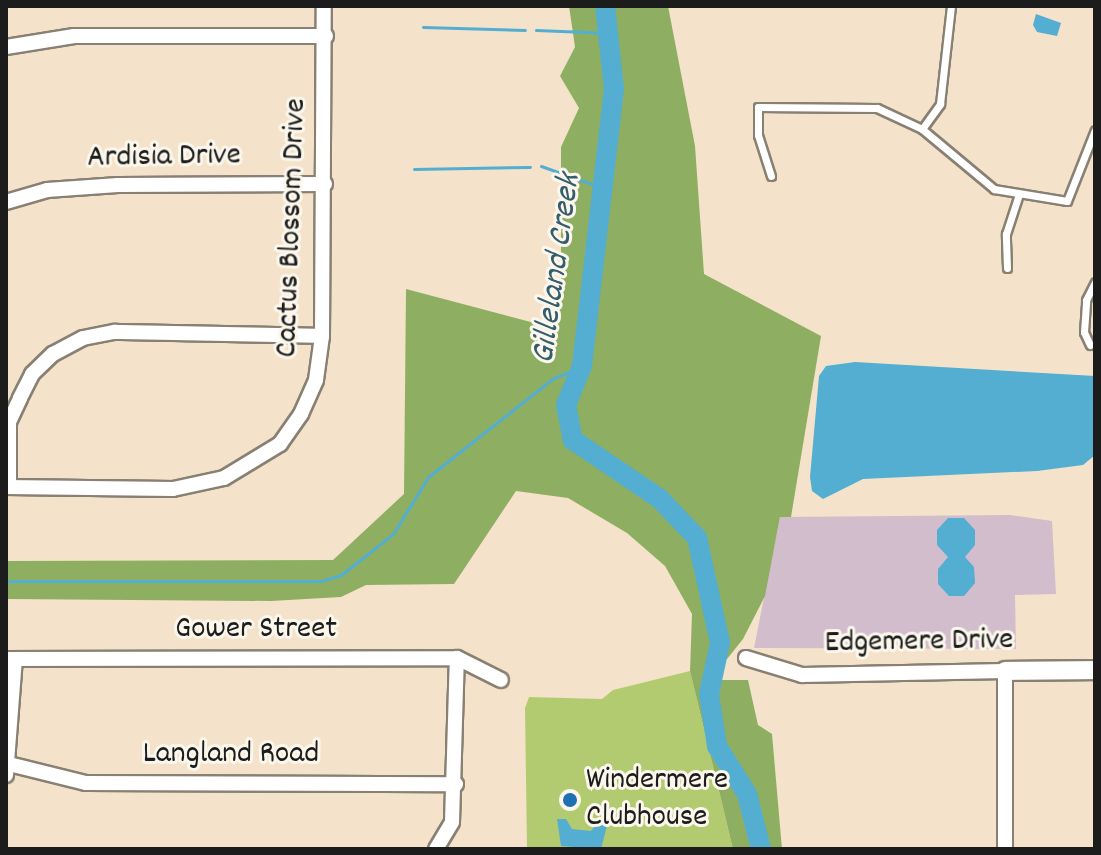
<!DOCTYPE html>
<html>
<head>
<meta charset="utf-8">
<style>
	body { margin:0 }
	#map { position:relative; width:1101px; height:855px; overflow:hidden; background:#f4e3ca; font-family:Dekko,sans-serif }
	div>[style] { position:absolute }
	.industrial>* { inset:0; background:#d1bdcc }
	.green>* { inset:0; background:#b3cb70 }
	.forest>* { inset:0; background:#8eaf62 }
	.water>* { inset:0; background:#53aed1 }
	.stream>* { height:3px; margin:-1.5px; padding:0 1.5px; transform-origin:1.5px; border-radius:1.5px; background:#53aed1 }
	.river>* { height:20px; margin:-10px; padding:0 10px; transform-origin:10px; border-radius:10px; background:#53aed1 }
	.roads { filter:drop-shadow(2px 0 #888073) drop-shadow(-2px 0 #888073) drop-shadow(0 2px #888073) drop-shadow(0 -2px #888073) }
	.lane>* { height:7px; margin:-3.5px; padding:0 3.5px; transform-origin:3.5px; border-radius:3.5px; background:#fff }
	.street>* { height:14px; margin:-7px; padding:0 7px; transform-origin:7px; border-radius:7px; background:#fff }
	.secondary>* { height:18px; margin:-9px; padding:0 9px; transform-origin:9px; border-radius:9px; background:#fff }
	.dots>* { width:22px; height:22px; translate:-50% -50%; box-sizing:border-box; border:4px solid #fbf7ec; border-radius:50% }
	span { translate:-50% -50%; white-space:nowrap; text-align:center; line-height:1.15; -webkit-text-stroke:6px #fbf7ec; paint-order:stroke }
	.street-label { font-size:32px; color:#1c1c1c }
	.poi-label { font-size:32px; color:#1c1c1c }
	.left { translate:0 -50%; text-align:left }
	.water-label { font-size:34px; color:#355e6d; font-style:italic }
	.frame { position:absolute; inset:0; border:8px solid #1c1c1c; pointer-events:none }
</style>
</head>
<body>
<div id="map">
	<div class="industrial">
		<i style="clip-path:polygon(1010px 515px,1052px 521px,1056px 594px,1015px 595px,1016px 649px,754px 648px,780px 517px)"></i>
	</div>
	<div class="green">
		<i style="clip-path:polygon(690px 671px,733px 849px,527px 849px,525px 708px,529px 697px,602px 699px,613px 690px)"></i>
	</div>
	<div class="forest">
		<i style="clip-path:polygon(569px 6px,668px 6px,695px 146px,704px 274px,821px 336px,791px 517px,780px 517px,765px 596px,743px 639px,727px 659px,710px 667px,709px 680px,748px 680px,758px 725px,772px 734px,782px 849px,733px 849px,690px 671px,692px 614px,665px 566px,627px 533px,568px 498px,516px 491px,454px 584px,366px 585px,341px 597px,271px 601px,6px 599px,6px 561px,333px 560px,404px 494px,406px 289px,546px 326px,561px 292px,561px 147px,579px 108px,560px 76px,575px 47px)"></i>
	</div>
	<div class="water">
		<i style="clip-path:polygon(1036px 14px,1061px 23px,1057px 36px,1037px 32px,1033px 25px)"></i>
		<i style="clip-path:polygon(855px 362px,1095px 376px,1095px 455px,1083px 465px,1037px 471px,863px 479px,823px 499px,812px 491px,810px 477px,819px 376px,826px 366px)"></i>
		<i style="clip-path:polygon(948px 518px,964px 518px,975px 530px,975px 545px,965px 557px,974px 567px,975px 583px,964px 596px,949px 596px,938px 584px,938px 569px,948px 557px,937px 545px,937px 530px)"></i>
		<i style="clip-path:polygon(557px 819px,566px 819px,572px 829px,591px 831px,599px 821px,608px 822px,601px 849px,561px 846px)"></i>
	</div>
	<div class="stream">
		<i style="left:423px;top:27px;width:102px;rotate:1.7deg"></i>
		<i style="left:536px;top:30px;width:75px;rotate:2.3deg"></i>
		<i style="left:541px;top:166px;width:63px;rotate:19.6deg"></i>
		<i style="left:414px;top:169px;width:116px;rotate:-1deg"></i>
		<i style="left:6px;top:581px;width:315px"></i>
		<i style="left:321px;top:581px;width:21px;rotate:-17deg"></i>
		<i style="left:341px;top:575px;width:66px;rotate:-38.3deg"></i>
		<i style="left:393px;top:534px;width:67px;rotate:-58.4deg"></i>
		<i style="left:428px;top:477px;width:158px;rotate:-38.3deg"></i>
		<i style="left:552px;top:379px;width:33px;rotate:-23deg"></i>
	</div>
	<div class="river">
		<i style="left:605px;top:6px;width:83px;rotate:83.8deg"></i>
		<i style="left:614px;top:89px;width:279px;rotate:96.6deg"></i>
		<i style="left:582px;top:366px;width:42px;rotate:112.3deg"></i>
		<i style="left:566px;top:405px;width:36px;rotate:79deg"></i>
		<i style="left:573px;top:440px;width:105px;rotate:34.1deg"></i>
		<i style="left:660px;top:499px;width:54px;rotate:46.5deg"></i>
		<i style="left:697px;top:538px;width:107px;rotate:77.6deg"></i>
		<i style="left:720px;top:643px;width:52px;rotate:102.2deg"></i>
		<i style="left:709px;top:694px;width:53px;rotate:81.3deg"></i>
		<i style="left:717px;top:746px;width:57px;rotate:58deg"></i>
		<i style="left:747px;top:794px;width:57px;rotate:75.7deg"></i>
	</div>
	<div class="roads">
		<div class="lane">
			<i style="left:922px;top:129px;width:31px;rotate:-54deg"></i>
			<i style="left:940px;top:104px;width:99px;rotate:-83.6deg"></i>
			<i style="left:771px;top:176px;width:43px;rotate:-107.6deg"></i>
			<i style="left:758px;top:135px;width:28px;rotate:-90deg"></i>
			<i style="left:758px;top:107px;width:119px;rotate:0.5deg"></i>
			<i style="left:877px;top:108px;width:50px;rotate:25deg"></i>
			<i style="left:922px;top:129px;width:94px;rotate:39.8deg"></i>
			<i style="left:994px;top:189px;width:74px;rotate:9.3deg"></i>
			<i style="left:1067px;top:201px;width:76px;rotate:-68.5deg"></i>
			<i style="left:1007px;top:268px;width:34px;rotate:-92deg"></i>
			<i style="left:1006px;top:234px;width:40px;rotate:-72deg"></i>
			<i style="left:1090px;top:345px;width:14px;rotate:-115deg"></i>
			<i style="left:1084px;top:332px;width:32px;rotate:-86deg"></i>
			<i style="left:1086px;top:300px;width:20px;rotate:-63deg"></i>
		</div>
		<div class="street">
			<i style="left:6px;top:47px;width:69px;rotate:-9.2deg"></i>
			<i style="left:74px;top:36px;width:252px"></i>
			<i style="left:6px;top:202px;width:43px;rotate:-16.3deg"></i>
			<i style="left:47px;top:190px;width:71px;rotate:-4deg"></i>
			<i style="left:118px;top:185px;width:207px;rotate:-0.3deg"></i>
			<i style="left:6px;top:487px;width:167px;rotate:0.7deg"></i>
			<i style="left:173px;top:489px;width:52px;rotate:-12.2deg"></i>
			<i style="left:224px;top:478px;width:66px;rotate:-31.3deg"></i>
			<i style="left:280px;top:444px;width:37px;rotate:-55deg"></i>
			<i style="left:301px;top:414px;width:37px;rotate:-66deg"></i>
			<i style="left:316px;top:380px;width:44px;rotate:-82.2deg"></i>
			<i style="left:322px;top:336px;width:330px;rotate:-89.7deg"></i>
			<i style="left:9px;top:487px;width:65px;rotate:-90deg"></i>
			<i style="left:9px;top:422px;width:26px;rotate:-65deg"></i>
			<i style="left:20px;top:398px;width:27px;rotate:-63deg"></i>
			<i style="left:32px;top:374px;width:29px;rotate:-44deg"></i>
			<i style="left:53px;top:354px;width:34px;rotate:-28deg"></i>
			<i style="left:83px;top:338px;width:33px;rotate:-11deg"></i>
			<i style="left:115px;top:332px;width:207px;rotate:1.1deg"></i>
			<i style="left:746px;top:658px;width:59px;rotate:16.9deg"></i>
			<i style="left:802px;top:675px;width:203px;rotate:-1.1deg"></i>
			<i style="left:1005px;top:671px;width:178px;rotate:90deg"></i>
			<i style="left:6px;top:659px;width:451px;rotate:-0.1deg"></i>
			<i style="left:457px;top:658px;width:49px;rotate:26.6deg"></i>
			<i style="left:9px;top:764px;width:79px;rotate:13.9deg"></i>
			<i style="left:86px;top:783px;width:370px;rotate:0.2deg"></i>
			<i style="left:6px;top:775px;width:116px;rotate:-85.6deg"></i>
			<i style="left:436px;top:849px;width:31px;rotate:-59deg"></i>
			<i style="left:452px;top:822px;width:164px;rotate:-88.3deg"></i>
		</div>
		<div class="secondary">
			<i style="left:1005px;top:671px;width:90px;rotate:-0.6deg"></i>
		</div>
	</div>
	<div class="dots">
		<i style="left:570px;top:800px;background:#1f6fb2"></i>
	</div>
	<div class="street-label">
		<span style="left:164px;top:158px;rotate:-1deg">Ardisia Drive</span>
		<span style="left:293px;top:228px;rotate:-88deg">Cactus Blossom Drive</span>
		<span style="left:256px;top:630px">Gower Street</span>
		<span style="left:919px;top:643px;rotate:-1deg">Edgemere Drive</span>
		<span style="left:231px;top:755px">Langland Road</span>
	</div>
	<div class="poi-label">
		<span class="left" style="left:586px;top:800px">Windermere<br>Clubhouse</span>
	</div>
	<div class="water-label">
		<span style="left:558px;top:269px;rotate:-82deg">Gilleland Creek</span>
	</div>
	<div class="frame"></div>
</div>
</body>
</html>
